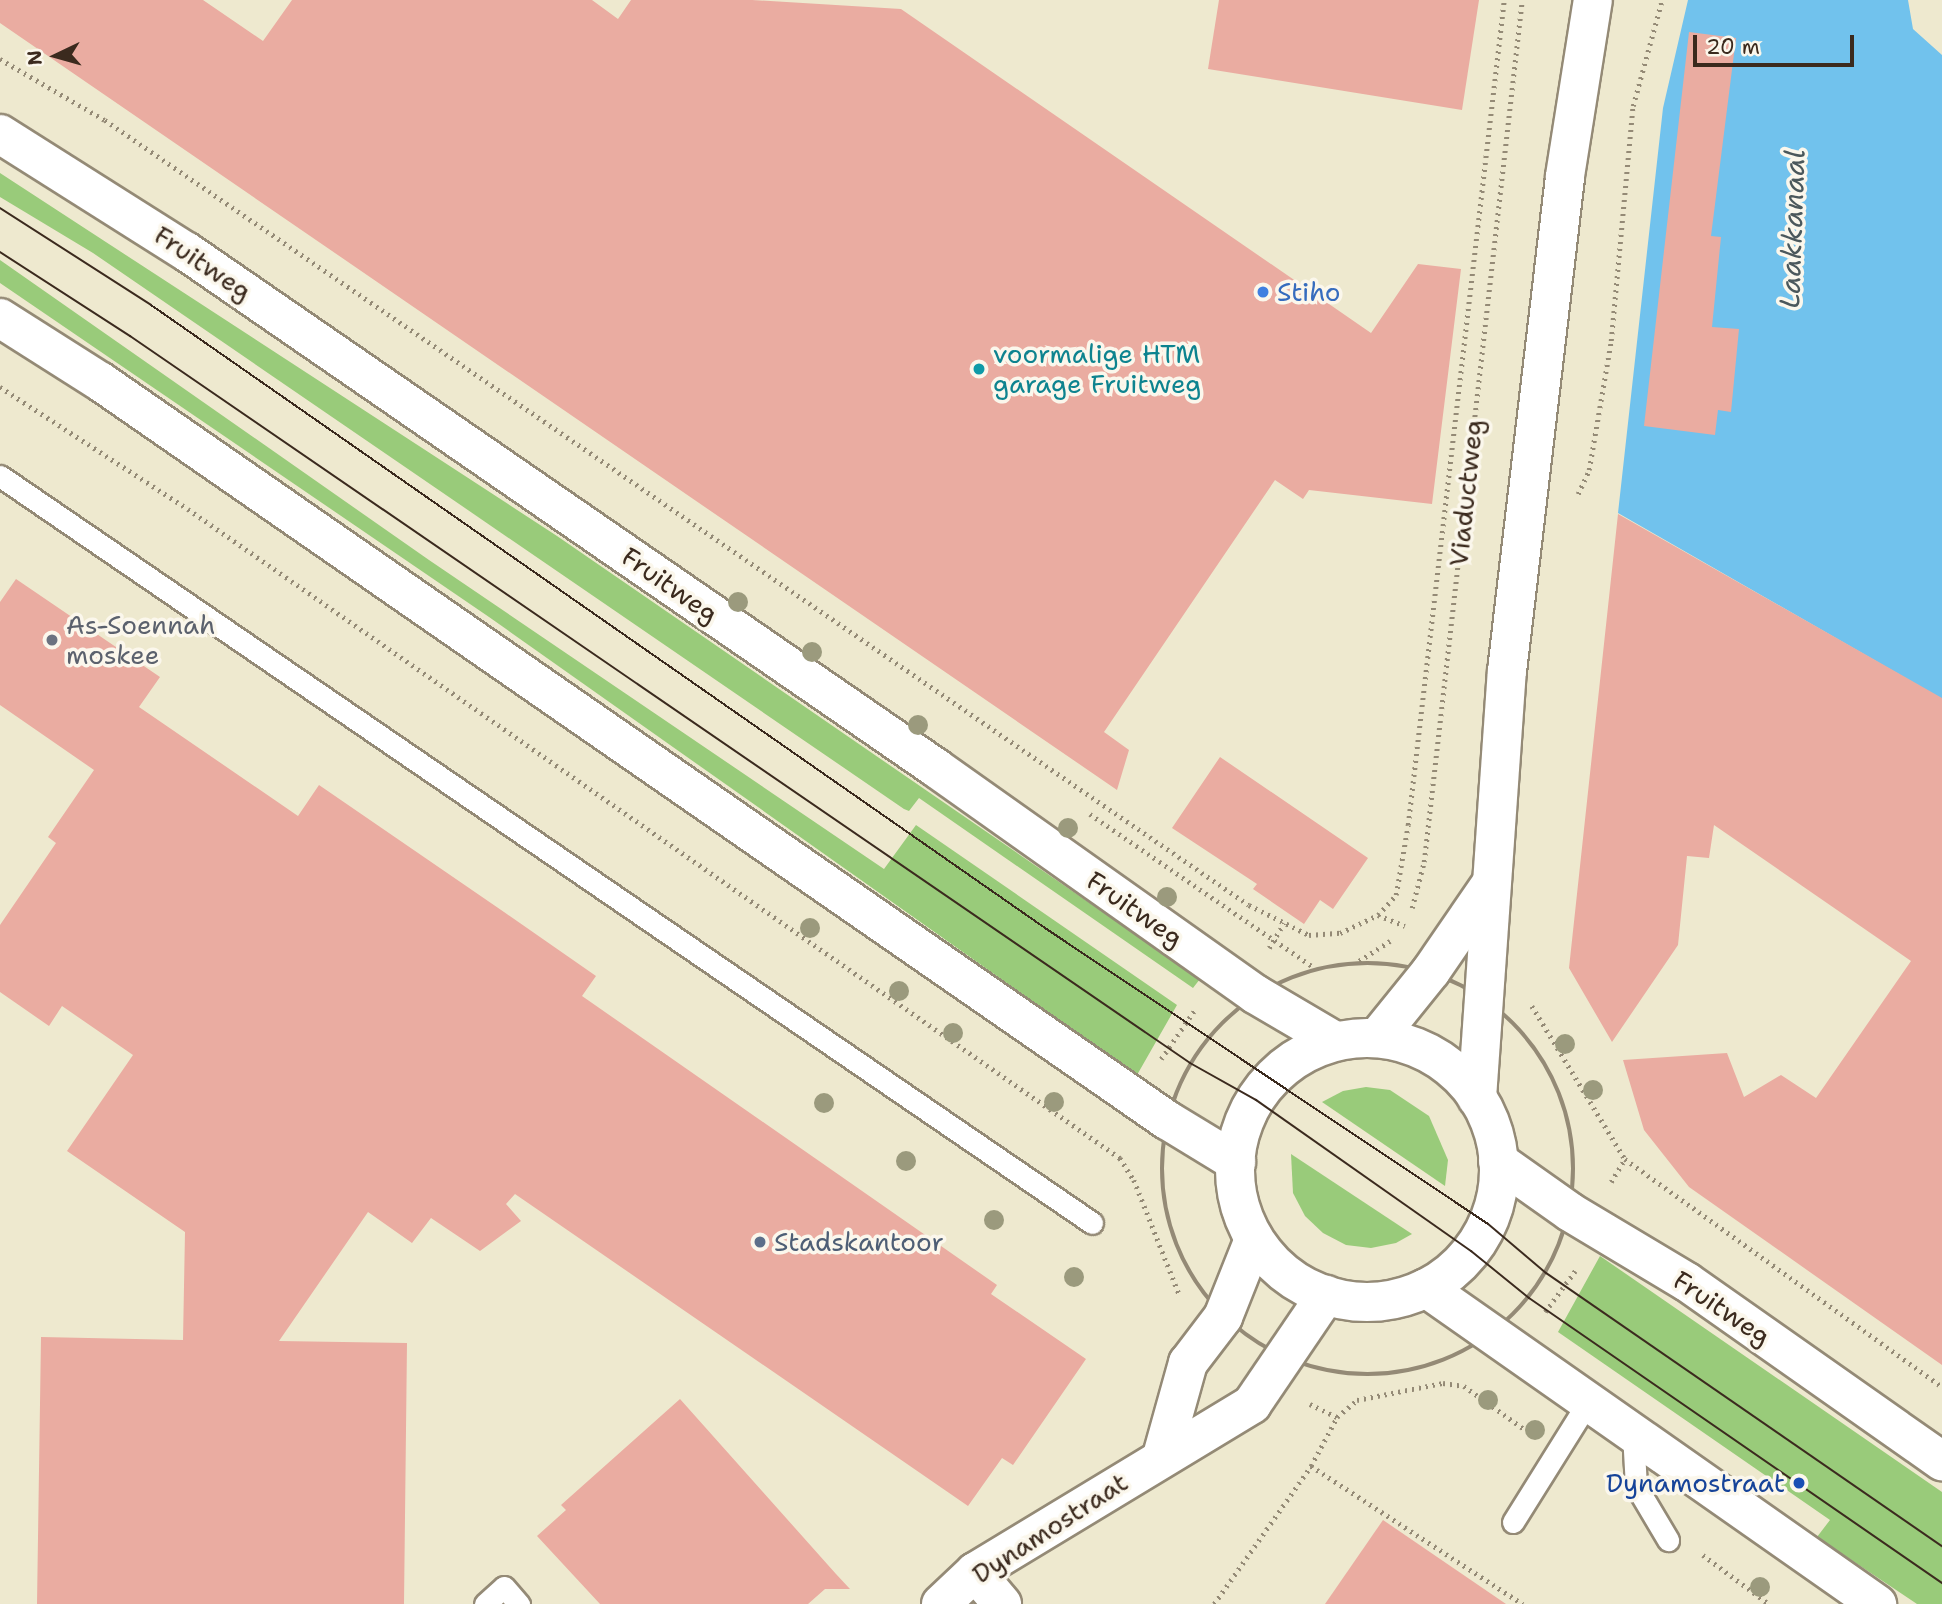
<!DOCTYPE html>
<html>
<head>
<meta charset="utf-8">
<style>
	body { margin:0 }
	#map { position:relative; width:1942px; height:1604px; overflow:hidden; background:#eee9cf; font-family:"Shantell Sans",sans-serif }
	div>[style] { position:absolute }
	.green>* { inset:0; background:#99cb7a }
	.water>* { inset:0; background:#71c2ed }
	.building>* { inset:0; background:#eaaca1 }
	.path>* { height:4.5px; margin-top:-2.25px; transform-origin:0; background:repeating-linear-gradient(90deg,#948a76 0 2px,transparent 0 7px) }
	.path>.ring { margin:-2.25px; padding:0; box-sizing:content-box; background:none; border:4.5px solid #948a76; border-radius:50% }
	.roads { filter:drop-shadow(2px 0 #948a76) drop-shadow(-2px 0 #948a76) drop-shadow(0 2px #948a76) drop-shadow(0 -2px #948a76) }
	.service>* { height:21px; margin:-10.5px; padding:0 10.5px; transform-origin:10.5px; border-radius:10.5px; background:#fff }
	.minor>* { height:38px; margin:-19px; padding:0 19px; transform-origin:19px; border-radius:19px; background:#fff }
	.tertiary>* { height:38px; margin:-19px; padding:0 19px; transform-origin:19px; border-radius:19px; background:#fff }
	.tertiary>.ring { margin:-19px; padding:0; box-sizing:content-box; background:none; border:38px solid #fff; border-radius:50% }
	.tram>* { height:2px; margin:-1px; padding:0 1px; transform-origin:1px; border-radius:1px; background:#3b2a1e }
	.trees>* { width:20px; height:20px; margin:-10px; border-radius:50%; background:#9b9a7d }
	.dots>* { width:19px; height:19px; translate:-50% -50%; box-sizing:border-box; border:4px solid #fbf7ec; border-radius:50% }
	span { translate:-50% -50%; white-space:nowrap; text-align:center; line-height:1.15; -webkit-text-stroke:7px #fbf7ec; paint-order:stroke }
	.street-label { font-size:26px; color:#3b2a1e }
	.shop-label { font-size:26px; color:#366cbe }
	.left { translate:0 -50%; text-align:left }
	.culture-label { font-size:26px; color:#0d838f }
	.worship-label { font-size:26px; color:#5b616d }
	.service-label { font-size:26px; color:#4e5e75 }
	.transit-label { font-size:26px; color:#164399 }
	.right { translate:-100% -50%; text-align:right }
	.water-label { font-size:28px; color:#4b585c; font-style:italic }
	.north { position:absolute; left:21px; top:21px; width:70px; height:70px; -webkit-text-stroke:5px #fbf7ec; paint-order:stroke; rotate:265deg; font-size:19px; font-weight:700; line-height:28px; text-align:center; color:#3b2a1e }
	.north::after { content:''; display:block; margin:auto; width:24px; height:32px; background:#3b2a1e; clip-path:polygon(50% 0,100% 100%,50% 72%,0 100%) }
	.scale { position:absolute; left:1693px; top:35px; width:161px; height:32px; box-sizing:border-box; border:4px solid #3b2a1e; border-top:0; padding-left:9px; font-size:21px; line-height:24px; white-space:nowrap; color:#3b2a1e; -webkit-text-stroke:5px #fbf7ec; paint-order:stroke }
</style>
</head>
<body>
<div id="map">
	<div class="green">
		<i style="clip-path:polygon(0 173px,557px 536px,1200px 979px,1193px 988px,919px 798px,909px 811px,904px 809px,93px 253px,0 197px)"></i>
		<i style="clip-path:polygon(0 260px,429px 560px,884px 869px,916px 825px,1177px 1005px,1137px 1075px,489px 617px,0 283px)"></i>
		<i style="clip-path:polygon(1366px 1087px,1390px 1090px,1429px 1116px,1448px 1160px,1445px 1186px,1322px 1102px,1343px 1091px)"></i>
		<i style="clip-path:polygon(1291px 1154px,1412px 1234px,1396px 1243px,1371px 1248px,1346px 1245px,1323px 1233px,1305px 1216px,1293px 1193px)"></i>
		<i style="clip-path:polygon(1600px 1256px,1942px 1492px,1942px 1604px,1917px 1604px,1817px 1537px,1830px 1520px,1558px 1332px)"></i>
	</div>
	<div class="water">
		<i style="clip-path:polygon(1688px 0,1908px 0,1913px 29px,1942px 55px,1942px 699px,1618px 513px,1663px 108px)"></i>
	</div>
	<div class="building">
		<i style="clip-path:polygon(0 0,203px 0,263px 41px,292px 0,592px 0,618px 19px,631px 0,752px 0,901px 9px,1371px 333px,1418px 264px,1461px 269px,1432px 504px,1309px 490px,1303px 499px,1275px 480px,1104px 732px,1129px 750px,1117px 790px,0 23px)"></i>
		<i style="clip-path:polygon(1219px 0,1479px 0,1462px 110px,1208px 69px)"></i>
		<i style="clip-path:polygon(1689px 32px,1736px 38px,1711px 236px,1721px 237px,1712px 327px,1739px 329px,1731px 412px,1718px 410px,1715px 435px,1644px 426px)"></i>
		<i style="clip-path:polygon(1618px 514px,1942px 698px,1942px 1365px,1689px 1187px,1644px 1130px,1623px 1060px,1727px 1053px,1744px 1097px,1781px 1075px,1816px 1098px,1911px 961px,1714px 825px,1709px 858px,1687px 856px,1678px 945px,1612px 1042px,1569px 968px)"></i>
		<i style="clip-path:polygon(16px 579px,160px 677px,139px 707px,298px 816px,319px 785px,504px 912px,596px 976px,582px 996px,997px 1285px,991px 1294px,1086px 1359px,1013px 1465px,1002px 1458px,968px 1506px,515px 1194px,506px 1204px,521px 1221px,480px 1251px,431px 1218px,412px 1243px,368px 1212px,279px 1341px,407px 1343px,404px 1604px,37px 1604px,41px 1337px,183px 1340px,185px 1232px,67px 1151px,133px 1055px,62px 1006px,49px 1026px,0 992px,0 925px,56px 843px,48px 837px,94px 770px,0 705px,0 602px)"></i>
		<i style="clip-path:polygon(1220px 757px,1368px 858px,1333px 909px,1320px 900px,1304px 924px,1253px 889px,1257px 884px,1172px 828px)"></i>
		<i style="clip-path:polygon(680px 1399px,836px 1574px,850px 1589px,825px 1589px,808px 1604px,600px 1604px,537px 1536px,566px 1510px,561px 1505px)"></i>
		<i style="clip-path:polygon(1383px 1520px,1506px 1604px,1325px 1604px)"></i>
	</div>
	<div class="path">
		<i style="left:0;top:59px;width:121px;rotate:30.2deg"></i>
		<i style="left:105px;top:120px;width:1387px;rotate:34.46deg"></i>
		<i style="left:1249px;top:905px;width:67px;rotate:26.6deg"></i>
		<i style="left:1309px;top:935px;width:31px;rotate:-4deg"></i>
		<i style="left:1340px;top:933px;width:42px;rotate:-25.3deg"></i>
		<i style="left:1378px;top:915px;width:29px;rotate:22deg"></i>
		<i style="left:0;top:387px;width:224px;rotate:33deg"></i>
		<i style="left:188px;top:509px;width:1136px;rotate:34.85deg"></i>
		<i style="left:1120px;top:1158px;width:26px;rotate:58deg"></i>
		<i style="left:1134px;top:1180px;width:125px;rotate:68.4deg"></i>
		<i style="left:1578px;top:494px;width:26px;rotate:-65deg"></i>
		<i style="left:1589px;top:470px;width:131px;rotate:-80.3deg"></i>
		<i style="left:1611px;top:341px;width:236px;rotate:-84.7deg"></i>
		<i style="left:1633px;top:106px;width:110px;rotate:-74.7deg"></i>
		<i style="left:1090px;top:814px;width:273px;rotate:34.4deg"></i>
		<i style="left:1412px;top:908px;width:48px;rotate:-75.4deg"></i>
		<i style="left:1424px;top:862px;width:868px;rotate:-83.51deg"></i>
		<i style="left:1378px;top:915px;width:27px;rotate:-48deg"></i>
		<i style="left:1396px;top:895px;width:71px;rotate:-80.3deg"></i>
		<i style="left:1408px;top:825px;width:831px;rotate:-83.36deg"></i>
		<i style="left:1269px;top:948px;width:29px;rotate:-59deg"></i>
		<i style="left:1359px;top:961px;width:37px;rotate:-33deg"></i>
		<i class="ring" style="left:1162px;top:963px;width:407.5px;height:407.5px"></i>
		<i style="left:1532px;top:1006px;width:179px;rotate:58.7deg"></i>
		<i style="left:1625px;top:1159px;width:390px;rotate:35.7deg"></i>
		<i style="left:1161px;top:1059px;width:62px;rotate:-55.5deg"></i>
		<i style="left:1611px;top:1182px;width:27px;rotate:-59deg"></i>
		<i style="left:1545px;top:1312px;width:51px;rotate:-53.8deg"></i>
		<i style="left:1310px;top:1404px;width:30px;rotate:26deg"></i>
		<i style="left:1311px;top:1466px;width:253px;rotate:33.1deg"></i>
		<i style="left:1703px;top:1555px;width:82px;rotate:36.6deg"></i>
		<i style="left:1214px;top:1604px;width:169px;rotate:-54.9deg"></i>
		<i style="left:1311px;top:1466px;width:55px;rotate:-62deg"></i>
		<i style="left:1337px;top:1417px;width:26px;rotate:-40deg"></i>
		<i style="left:1357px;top:1400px;width:88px;rotate:-11.2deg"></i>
		<i style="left:1443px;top:1383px;width:21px;rotate:8deg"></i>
		<i style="left:1464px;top:1386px;width:74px;rotate:35.6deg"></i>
	</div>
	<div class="roads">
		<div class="service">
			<i style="left:0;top:476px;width:1323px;rotate:34.37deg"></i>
			<i style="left:1633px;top:1433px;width:53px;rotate:86.8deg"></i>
			<i style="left:1636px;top:1486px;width:63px;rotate:59.3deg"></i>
			<i style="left:1513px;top:1522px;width:142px;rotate:-58deg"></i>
			<i style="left:485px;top:1604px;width:25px;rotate:-42deg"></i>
			<i style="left:504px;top:1587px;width:23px;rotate:49deg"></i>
		</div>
		<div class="minor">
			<i style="left:1162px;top:1456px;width:97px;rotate:-74.4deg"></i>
			<i style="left:1188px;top:1363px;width:58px;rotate:-52.7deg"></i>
			<i style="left:1223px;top:1317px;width:84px;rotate:-68.3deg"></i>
			<i style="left:975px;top:1572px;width:42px;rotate:49.8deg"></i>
			<i style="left:941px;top:1604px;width:47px;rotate:-43.3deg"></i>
			<i style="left:975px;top:1572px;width:324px;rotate:-31.2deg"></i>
			<i style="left:1252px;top:1404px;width:132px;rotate:-55.8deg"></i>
		</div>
		<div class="tertiary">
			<i style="left:0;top:134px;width:221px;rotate:32.3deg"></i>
			<i style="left:187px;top:252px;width:910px;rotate:34.56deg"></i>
			<i style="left:936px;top:768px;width:391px;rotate:35.3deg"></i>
			<i style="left:1255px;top:994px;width:93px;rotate:30.4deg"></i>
			<i style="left:0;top:318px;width:120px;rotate:32.4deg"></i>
			<i style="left:101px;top:382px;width:1297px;rotate:34.7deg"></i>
			<i style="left:1167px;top:1120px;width:81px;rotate:31.3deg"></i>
			<i style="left:1377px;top:1038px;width:86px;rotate:-51.1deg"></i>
			<i style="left:1431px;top:971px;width:104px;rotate:-55.5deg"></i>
			<i class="ring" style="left:1235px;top:1038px;width:226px;height:226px"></i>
			<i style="left:1477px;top:1098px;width:428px;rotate:-86deg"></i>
			<i style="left:1507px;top:671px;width:498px;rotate:-83.3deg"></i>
			<i style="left:1565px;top:176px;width:178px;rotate:-81deg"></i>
			<i style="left:1498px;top:1161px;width:88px;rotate:35.3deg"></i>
			<i style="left:1570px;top:1212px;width:136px;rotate:30.9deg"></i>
			<i style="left:1687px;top:1282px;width:312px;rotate:35.1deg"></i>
			<i style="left:1426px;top:1288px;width:551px;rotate:35.02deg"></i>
		</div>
	</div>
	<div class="tram">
		<i style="left:0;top:208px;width:179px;rotate:32.7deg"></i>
		<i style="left:151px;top:305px;width:1090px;rotate:34.87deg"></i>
		<i style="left:1045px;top:928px;width:533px;rotate:33.75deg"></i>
		<i style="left:1488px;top:1224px;width:76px;rotate:40.2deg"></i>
		<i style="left:1546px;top:1273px;width:481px;rotate:34.6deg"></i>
		<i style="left:0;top:252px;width:155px;rotate:32.9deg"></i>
		<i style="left:130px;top:336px;width:1285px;rotate:34.44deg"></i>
		<i style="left:1190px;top:1063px;width:76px;rotate:29.3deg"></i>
		<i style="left:1256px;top:1100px;width:263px;rotate:35.1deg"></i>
		<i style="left:1471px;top:1251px;width:75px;rotate:39deg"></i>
		<i style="left:1529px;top:1298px;width:502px;rotate:34.61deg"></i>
	</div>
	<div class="trees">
		<i style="left:738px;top:602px"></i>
		<i style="left:812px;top:652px"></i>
		<i style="left:918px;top:725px"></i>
		<i style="left:1068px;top:828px"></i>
		<i style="left:1167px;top:897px"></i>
		<i style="left:810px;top:928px"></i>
		<i style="left:899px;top:991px"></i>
		<i style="left:953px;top:1033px"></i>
		<i style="left:1565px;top:1044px"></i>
		<i style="left:1593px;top:1090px"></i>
		<i style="left:1054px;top:1102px"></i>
		<i style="left:824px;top:1103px"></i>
		<i style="left:906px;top:1161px"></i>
		<i style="left:994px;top:1220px"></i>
		<i style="left:1074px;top:1277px"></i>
		<i style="left:1488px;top:1400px"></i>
		<i style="left:1535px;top:1430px"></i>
		<i style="left:1760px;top:1587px"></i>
	</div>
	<div class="dots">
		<i style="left:1263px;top:292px;background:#3f7fe0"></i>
		<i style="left:979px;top:369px;background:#0f9aa8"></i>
		<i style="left:52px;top:640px;background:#6b7280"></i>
		<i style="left:760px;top:1242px;background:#5c6f8a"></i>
		<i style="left:1799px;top:1483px;background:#1a4fb4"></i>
	</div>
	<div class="street-label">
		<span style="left:203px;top:263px;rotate:34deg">Fruitweg</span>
		<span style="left:1466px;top:493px;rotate:-84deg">Viaductweg</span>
		<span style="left:670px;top:585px;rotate:35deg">Fruitweg</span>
		<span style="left:1135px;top:909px;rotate:35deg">Fruitweg</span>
		<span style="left:1722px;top:1308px;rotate:34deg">Fruitweg</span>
		<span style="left:1050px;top:1528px;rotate:-33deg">Dynamostraat</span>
	</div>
	<div class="shop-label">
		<span class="left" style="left:1277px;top:292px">Stiho</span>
	</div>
	<div class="culture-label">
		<span class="left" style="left:993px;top:369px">voormalige HTM<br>garage Fruitweg</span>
	</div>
	<div class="worship-label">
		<span class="left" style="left:66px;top:640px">As-Soennah<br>moskee</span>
	</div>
	<div class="service-label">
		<span class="left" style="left:774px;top:1242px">Stadskantoor</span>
	</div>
	<div class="transit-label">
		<span class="right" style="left:1785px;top:1483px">Dynamostraat</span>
	</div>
	<div class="water-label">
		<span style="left:1792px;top:229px;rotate:-88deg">Laakkanaal</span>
	</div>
	<div class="north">N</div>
	<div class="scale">20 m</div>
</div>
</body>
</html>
